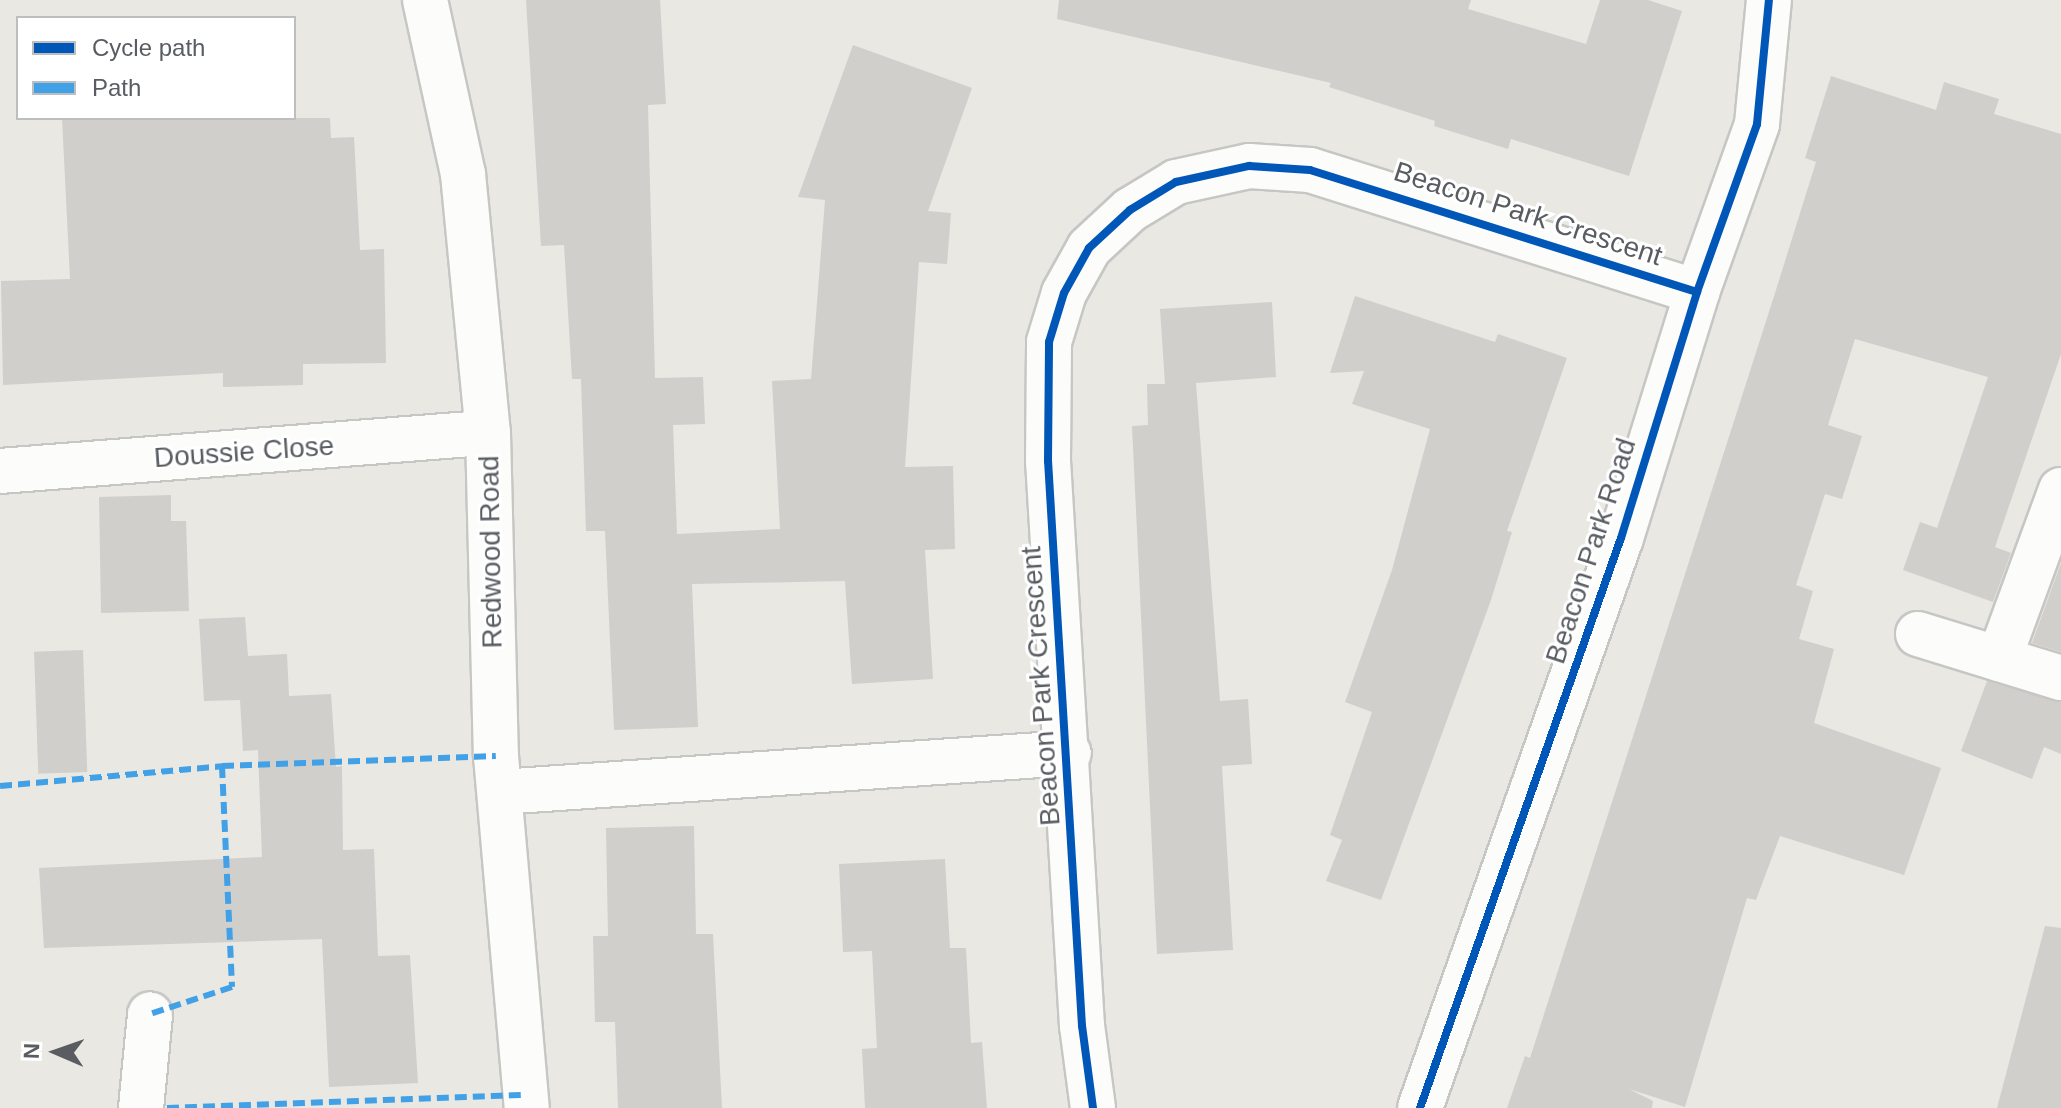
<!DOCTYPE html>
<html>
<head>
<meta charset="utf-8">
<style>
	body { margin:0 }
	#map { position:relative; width:2061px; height:1108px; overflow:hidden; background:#e9e8e3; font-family:Arial,sans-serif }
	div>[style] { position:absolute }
	.building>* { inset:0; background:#d0cfcc; transform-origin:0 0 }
	.roads { filter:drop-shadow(2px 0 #c6c6c5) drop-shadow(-2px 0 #c6c6c5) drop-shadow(0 2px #c6c6c5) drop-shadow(0 -2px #c6c6c5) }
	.minor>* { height:44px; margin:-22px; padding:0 22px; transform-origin:22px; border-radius:22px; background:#fcfcfb }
	.quiet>* { height:6px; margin-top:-3px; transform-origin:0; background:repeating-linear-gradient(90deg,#42a1e6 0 12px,transparent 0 18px) }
	.cycleway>* { height:8px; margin:-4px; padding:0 4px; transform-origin:4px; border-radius:4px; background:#0057b8 }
	span { translate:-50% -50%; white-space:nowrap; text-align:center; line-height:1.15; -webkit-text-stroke:6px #fff; paint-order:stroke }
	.street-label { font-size:28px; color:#595d62 }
	.legend { position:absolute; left:16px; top:16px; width:280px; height:104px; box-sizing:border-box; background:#fff; border:2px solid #bdbec0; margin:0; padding:10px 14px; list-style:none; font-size:24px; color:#595d62 }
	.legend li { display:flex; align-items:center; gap:16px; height:40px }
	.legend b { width:40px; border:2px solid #bdbec0 }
	.north { position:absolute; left:16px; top:1012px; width:80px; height:80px; -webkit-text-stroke:6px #fff; paint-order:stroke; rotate:272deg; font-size:22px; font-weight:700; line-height:32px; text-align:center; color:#595d62 }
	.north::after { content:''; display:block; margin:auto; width:28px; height:36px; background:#595d62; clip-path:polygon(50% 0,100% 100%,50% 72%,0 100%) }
</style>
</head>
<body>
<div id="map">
	<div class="building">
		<i style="clip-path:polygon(526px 0,660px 0,666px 104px,648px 105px,655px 378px,703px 377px,705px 424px,673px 425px,677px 534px,780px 529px,772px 381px,811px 379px,825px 200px,798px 197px,853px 45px,972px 88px,928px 211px,951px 213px,947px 264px,919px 262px,905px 467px,953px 466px,955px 549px,925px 550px,933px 679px,852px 684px,845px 581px,692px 584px,698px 727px,614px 730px,605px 531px,586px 531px,581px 379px,572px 379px,564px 245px,541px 246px)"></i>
		<i style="clip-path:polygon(1059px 0,1471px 0,1468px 9px,1586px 44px,1600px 0,1648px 0,1682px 11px,1629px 176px,1511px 139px,1508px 149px,1434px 126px,1435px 121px,1329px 87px,1331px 83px,1057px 19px)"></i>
		<i style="clip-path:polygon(1831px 76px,1936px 110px,1944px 82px,1999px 99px,1994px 114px,2061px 134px,2061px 354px,1995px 547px,2011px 553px,1993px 602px,1903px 570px,1920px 522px,1937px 528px,1988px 377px,1855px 339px,1828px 425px,1862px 436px,1842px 499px,1825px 494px,1796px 585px,1813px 591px,1799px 639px,1834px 649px,1814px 723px,1941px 768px,1904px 875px,1780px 836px,1756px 900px,1747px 898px,1685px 1107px,1629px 1089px,1653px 1101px,1652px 1108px,1507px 1108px,1525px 1056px,1530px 1058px,1775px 293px,1816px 162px,1805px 158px)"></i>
		<i style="clip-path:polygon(62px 118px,330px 118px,331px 138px,354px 137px,360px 250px,384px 249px,386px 363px,303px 364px,303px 385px,223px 387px,223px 373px,3px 385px,1px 281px,70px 279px)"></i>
		<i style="clip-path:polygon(1355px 296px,1495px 342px,1498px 334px,1567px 358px,1507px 531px,1512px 532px,1491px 600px,1381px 900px,1326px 881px,1342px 840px,1330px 835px,1372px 712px,1345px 702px,1392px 570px,1430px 429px,1352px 404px,1364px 371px,1330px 373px)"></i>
		<i style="clip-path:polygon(1272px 302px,1276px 377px,1196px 383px,1220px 701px,1248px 699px,1252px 764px,1222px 766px,1233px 950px,1157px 954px,1132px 426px,1148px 425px,1147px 384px,1165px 384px,1160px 309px)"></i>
		<i style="clip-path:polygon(171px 495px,171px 521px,186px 521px,189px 611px,101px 613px,99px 497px)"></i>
		<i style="clip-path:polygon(2061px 563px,2061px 652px,2032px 643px)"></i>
		<i style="clip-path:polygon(245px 617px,248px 656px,287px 654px,289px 696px,331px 694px,336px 767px,342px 766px,343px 850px,374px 849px,378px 956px,410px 955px,418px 1083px,329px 1087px,322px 939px,44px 948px,39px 868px,262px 857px,258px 750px,243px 751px,240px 700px,204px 701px,199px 619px)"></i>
		<i style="left:83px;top:650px;width:122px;height:49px;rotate:88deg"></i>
		<i style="clip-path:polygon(1987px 681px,2061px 702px,2061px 754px,2044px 747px,2032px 779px,1961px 751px)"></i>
		<i style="clip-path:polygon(694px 826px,696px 934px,713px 934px,722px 1108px,618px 1108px,615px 1022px,595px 1022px,593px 936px,608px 936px,606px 828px)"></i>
		<i style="clip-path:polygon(945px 859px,950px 948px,966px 948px,971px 1043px,982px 1042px,987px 1108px,865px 1108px,862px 1049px,877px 1048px,872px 951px,843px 952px,839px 864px)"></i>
		<i style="clip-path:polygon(2045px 926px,2061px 928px,2061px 1108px,1997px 1108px)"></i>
	</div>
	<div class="roads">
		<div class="minor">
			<i style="left:425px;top:0;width:178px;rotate:77.7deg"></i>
			<i style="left:463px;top:174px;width:260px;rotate:84.5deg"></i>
			<i style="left:488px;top:433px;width:323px;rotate:88.6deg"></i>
			<i style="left:496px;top:756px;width:353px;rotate:85deg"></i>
			<i style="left:0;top:471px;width:489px;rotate:-4.5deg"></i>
			<i style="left:1918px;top:634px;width:150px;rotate:17.1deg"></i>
			<i style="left:1999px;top:659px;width:180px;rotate:-69.9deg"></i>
			<i style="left:500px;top:792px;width:570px;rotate:-3.92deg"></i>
			<i style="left:141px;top:1108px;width:94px;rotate:-84.5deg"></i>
			<i style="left:1093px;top:1108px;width:83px;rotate:-97.6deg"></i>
			<i style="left:1082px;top:1026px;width:566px;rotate:-93.44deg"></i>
			<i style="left:1048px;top:461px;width:119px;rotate:-89.5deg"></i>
			<i style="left:1049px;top:342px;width:51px;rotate:-73deg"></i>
			<i style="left:1064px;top:293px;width:51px;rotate:-60.9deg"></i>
			<i style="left:1089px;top:248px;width:56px;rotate:-42.8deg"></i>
			<i style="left:1130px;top:210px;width:54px;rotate:-31.3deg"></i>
			<i style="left:1176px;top:182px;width:75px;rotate:-12.4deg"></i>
			<i style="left:1249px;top:166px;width:61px;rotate:3.8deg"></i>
			<i style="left:1310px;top:170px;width:406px;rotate:17.5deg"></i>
			<i style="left:1420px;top:1108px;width:604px;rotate:-70.58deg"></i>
			<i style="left:1621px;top:538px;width:257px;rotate:-72.8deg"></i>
			<i style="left:1697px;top:292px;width:178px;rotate:-70.3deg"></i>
			<i style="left:1757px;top:124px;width:125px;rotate:-84.5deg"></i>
		</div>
	</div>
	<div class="quiet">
		<i style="left:222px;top:766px;width:274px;rotate:-2.1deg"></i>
		<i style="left:0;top:786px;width:223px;rotate:-5.1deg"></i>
		<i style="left:222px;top:766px;width:221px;rotate:87.4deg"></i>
		<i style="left:232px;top:987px;width:86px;rotate:161.8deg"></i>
		<i style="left:167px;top:1108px;width:360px;rotate:-2.1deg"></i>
	</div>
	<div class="cycleway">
		<i style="left:1093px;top:1108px;width:83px;rotate:-97.6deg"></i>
		<i style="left:1082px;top:1026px;width:566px;rotate:-93.44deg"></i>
		<i style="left:1048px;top:461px;width:119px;rotate:-89.5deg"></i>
		<i style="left:1049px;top:342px;width:51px;rotate:-73deg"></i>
		<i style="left:1064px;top:293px;width:51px;rotate:-60.9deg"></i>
		<i style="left:1089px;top:248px;width:56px;rotate:-42.8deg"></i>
		<i style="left:1130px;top:210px;width:54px;rotate:-31.3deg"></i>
		<i style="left:1176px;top:182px;width:75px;rotate:-12.4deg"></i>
		<i style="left:1249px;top:166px;width:61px;rotate:3.8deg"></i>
		<i style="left:1310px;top:170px;width:406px;rotate:17.5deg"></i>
		<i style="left:1420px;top:1108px;width:604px;rotate:-70.58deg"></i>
		<i style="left:1621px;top:538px;width:257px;rotate:-72.8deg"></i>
		<i style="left:1697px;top:292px;width:178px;rotate:-70.3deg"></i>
		<i style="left:1757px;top:124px;width:125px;rotate:-84.5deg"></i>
	</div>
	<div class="street-label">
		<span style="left:1528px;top:214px;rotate:18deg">Beacon Park Crescent</span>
		<span style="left:244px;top:452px;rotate:-4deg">Doussie Close</span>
		<span style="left:1591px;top:551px;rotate:-72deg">Beacon Park Road</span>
		<span style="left:491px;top:552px;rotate:-91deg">Redwood Road</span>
		<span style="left:1041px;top:686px;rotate:-94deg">Beacon Park Crescent</span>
	</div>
	<ul class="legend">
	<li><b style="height:10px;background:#0057b8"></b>Cycle path</li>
	<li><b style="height:10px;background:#42a1e6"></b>Path</li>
	</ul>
	<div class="north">N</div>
</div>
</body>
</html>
